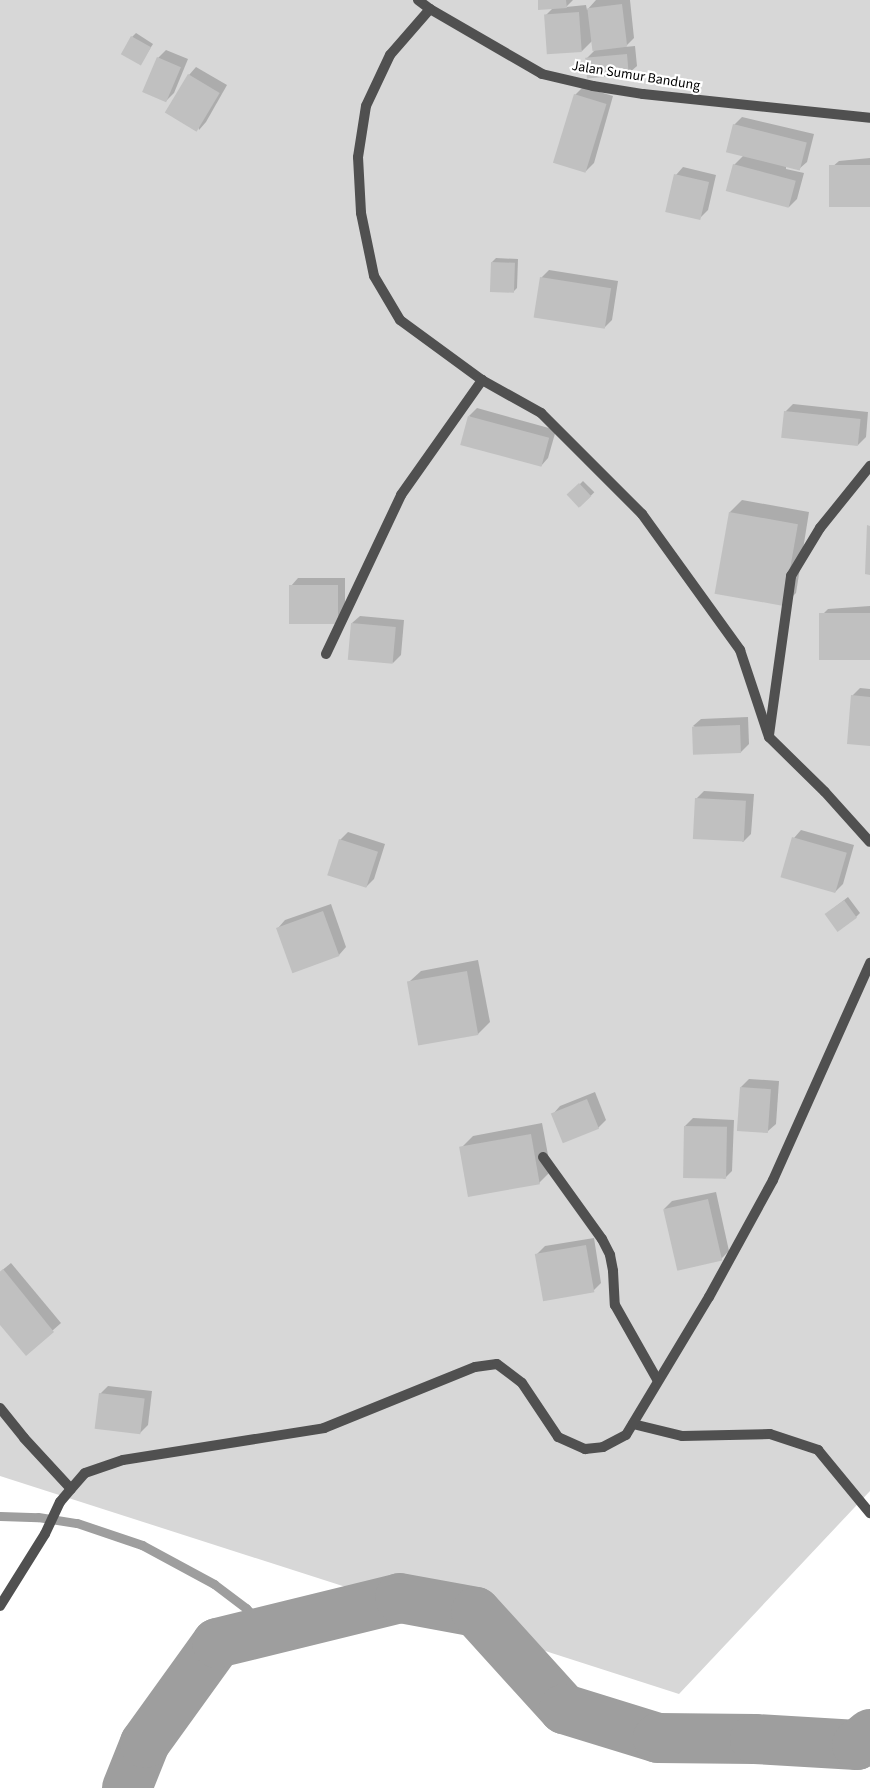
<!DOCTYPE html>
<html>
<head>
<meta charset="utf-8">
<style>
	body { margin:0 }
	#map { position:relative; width:870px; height:1788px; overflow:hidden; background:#fff; font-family:"Source Sans 3",sans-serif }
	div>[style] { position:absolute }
	.green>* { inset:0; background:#d7d7d7 }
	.shadow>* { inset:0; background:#0003; transform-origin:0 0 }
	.stream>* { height:9px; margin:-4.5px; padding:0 4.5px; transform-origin:4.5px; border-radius:4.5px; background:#9e9e9e }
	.river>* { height:50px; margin:-25px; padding:0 25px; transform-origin:25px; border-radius:25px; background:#9e9e9e }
	.building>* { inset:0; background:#c0c0c0; transform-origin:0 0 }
	.street>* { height:10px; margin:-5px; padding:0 5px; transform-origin:5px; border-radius:5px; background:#505050 }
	span { translate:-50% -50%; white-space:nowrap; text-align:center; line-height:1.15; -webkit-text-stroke:4.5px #fff; paint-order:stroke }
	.street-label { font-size:14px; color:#000 }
</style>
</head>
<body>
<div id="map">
	<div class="green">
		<i style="clip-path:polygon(0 0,870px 0,870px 1491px,679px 1694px,0 1476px)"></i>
	</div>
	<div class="shadow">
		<i style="clip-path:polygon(539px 0,573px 0,566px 7px,586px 5px,587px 10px,596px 0,630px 0,634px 38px,625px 47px,635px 46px,637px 66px,629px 73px,587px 58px,596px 49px,592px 41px,582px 51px,545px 16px,553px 8px)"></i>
		<i style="clip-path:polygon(136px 33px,153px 44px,140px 64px,132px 37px)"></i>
		<i style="clip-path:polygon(166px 50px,188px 59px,174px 93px,166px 101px,144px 91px,158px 58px)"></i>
		<i style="clip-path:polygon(196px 67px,227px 85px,206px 122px,199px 130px,189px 75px)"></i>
		<i style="clip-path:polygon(583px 87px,613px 96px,594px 163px,586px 171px,575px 95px)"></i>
		<i style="clip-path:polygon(742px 117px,814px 134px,807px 162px,799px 169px,786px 166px,786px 169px,804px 173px,797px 199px,789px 207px,734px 165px,743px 156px,734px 125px)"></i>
		<i style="clip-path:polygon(870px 158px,870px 205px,831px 168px,839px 161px)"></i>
		<i style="clip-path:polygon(683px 167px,716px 175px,708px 210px,700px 218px,676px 175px)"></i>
		<i style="clip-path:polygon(496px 258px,518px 259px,517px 288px,513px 292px,492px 262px)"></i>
		<i style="clip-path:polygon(549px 270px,618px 281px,612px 320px,604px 328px,541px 278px)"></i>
		<i style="clip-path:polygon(793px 404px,868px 412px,866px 437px,858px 445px,785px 412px)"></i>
		<i style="clip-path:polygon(477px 408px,556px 430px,548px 458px,541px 466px,469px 416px)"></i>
		<i style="left:583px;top:481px;width:16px;height:20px;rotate:45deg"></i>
		<i style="clip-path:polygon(742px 500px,809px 512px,796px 593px,784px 605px,716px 593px,730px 512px)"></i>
		<i style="clip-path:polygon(298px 578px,345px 578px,345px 615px,337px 623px,291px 586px)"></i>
		<i style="clip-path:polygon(870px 606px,870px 659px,820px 617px,828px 609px)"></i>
		<i style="clip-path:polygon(360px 616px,404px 620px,401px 655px,393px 663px,352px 623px)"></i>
		<i style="clip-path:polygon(860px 688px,870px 689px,870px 745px,852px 696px)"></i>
		<i style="clip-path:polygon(748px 717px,749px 744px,741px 752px,693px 726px,701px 719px)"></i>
		<i style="clip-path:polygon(704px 791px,754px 794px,751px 834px,743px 842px,696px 799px)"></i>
		<i style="clip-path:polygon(801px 830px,854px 845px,843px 884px,835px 892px,794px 838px)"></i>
		<i style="clip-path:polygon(348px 832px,385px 844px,374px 879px,366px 887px,340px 840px)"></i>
		<i style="clip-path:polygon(848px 897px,860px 913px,856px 917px,830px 911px)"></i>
		<i style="clip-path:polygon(331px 904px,346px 947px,339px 955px,278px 928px,285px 920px)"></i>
		<i style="clip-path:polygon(478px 960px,490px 1022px,478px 1034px,420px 1044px,409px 982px,421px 971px)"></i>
		<i style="clip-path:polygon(749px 1079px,779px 1081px,776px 1124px,768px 1131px,741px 1087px)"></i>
		<i style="clip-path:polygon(595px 1092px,606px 1120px,598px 1128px,553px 1114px,560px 1106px)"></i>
		<i style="clip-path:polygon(693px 1118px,734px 1120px,732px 1171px,724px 1179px,685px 1126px)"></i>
		<i style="clip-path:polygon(542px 1123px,551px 1171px,539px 1183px,461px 1148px,473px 1136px)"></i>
		<i style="clip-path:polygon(716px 1192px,729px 1251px,721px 1259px,664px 1209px,672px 1201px)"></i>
		<i style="clip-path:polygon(594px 1238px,601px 1283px,593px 1291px,537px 1254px,545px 1246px)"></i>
		<i style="clip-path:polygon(11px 1263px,61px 1323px,26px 1354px,0 1323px,0 1272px)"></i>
		<i style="clip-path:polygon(108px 1386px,152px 1391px,148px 1425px,140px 1433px,100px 1394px)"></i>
	</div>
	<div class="stream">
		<i style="left:0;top:1516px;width:38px;rotate:2deg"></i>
		<i style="left:38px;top:1517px;width:39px;rotate:9deg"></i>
		<i style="left:77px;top:1523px;width:69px;rotate:18.7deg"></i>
		<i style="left:142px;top:1545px;width:82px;rotate:28.4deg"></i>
		<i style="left:214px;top:1584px;width:40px;rotate:37deg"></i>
		<i style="left:246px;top:1608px;width:31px;rotate:48deg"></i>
	</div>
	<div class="river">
		<i style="left:127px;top:1788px;width:48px;rotate:-68.2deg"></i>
		<i style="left:145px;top:1743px;width:123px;rotate:-54.2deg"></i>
		<i style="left:217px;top:1643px;width:188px;rotate:-13.8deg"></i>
		<i style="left:400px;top:1598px;width:77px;rotate:10.4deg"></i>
		<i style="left:476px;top:1612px;width:131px;rotate:47.8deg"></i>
		<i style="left:564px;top:1709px;width:98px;rotate:17.1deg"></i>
		<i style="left:658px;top:1738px;width:97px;rotate:0.6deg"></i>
		<i style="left:755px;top:1739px;width:102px;rotate:3.4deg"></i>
		<i style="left:857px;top:1745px;width:17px;rotate:-40deg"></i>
	</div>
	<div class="building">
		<i style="clip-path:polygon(538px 0,566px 0,567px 8px,538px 10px)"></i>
		<i style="left:622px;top:4px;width:43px;height:35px;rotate:83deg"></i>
		<i style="left:579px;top:12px;width:40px;height:35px;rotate:86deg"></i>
		<i style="left:131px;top:36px;width:23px;height:21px;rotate:29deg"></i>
		<i style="left:627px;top:54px;width:21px;height:42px;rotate:85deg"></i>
		<i style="left:157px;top:57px;width:26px;height:38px;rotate:23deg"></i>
		<i style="left:188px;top:74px;width:37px;height:45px;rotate:31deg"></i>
		<i style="left:574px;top:94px;width:34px;height:72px;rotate:17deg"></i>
		<i style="left:733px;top:124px;width:76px;height:29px;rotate:14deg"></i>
		<i style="left:733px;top:164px;width:65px;height:28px;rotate:15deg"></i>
		<i style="left:870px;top:165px;width:42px;height:41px;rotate:90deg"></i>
		<i style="left:674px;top:174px;width:36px;height:39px;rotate:13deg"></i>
		<i style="left:491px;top:262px;width:24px;height:30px;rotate:2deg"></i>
		<i style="left:540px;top:277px;width:72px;height:41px;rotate:9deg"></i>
		<i style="left:784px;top:411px;width:77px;height:27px;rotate:6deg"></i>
		<i style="left:468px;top:416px;width:84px;height:30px;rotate:15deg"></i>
		<i style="left:579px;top:483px;width:18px;height:17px;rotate:47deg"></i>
		<i style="left:729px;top:512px;width:70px;height:83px;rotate:10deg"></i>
		<i style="clip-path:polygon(867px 525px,870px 526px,870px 575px,865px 574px)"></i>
		<i style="left:289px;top:585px;width:49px;height:39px"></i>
		<i style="left:870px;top:613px;width:47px;height:51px;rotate:90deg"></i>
		<i style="left:351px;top:623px;width:45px;height:37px;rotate:5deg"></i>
		<i style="clip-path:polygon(851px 695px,870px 697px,870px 746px,847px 744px)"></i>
		<i style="left:740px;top:725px;width:28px;height:48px;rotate:88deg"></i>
		<i style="left:695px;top:798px;width:51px;height:41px;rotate:3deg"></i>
		<i style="left:792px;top:837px;width:57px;height:42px;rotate:16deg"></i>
		<i style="left:339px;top:839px;width:41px;height:38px;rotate:18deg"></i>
		<i style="left:844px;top:900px;width:22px;height:24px;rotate:54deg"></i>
		<i style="left:323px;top:911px;width:48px;height:50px;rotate:70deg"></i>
		<i style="left:467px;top:971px;width:65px;height:61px;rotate:80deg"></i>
		<i style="left:740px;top:1087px;width:31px;height:44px;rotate:4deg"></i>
		<i style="left:587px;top:1099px;width:32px;height:39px;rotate:68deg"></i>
		<i style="left:684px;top:1126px;width:43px;height:52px;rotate:1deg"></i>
		<i style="left:531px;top:1134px;width:51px;height:73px;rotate:80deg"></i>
		<i style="left:708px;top:1199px;width:63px;height:46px;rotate:77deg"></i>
		<i style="left:586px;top:1245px;width:48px;height:52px;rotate:80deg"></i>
		<i style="clip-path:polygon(3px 1269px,54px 1332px,26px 1356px,0 1325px,0 1272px)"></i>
		<i style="left:99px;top:1393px;width:46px;height:36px;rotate:7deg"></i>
	</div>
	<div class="street">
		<i style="left:418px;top:0;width:15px;rotate:37deg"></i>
		<i style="left:430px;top:9px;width:129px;rotate:30.1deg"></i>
		<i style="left:542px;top:74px;width:52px;rotate:13.2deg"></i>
		<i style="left:593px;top:86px;width:51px;rotate:9.1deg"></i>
		<i style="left:643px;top:94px;width:228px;rotate:6deg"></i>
		<i style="left:430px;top:9px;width:61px;rotate:131deg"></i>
		<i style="left:390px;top:55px;width:56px;rotate:115.2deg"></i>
		<i style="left:366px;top:106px;width:52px;rotate:98.9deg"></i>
		<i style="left:358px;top:157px;width:56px;rotate:86.9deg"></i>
		<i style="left:361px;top:213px;width:64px;rotate:78.3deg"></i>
		<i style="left:374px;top:276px;width:51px;rotate:59.4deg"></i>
		<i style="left:400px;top:320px;width:102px;rotate:36.2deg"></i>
		<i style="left:482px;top:380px;width:68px;rotate:29.2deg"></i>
		<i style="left:541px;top:413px;width:143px;rotate:45deg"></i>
		<i style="left:642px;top:514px;width:168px;rotate:54.2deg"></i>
		<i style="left:740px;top:650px;width:92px;rotate:71.6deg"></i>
		<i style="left:769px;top:737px;width:78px;rotate:44.5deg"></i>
		<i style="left:825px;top:792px;width:67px;rotate:48deg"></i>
		<i style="left:326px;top:654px;width:176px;rotate:-64.7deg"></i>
		<i style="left:401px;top:495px;width:141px;rotate:-54.8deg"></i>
		<i style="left:769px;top:735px;width:161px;rotate:-82.1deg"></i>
		<i style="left:791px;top:576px;width:56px;rotate:-58.9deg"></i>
		<i style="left:820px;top:528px;width:80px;rotate:-51.1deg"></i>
		<i style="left:543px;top:1157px;width:101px;rotate:54.3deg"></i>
		<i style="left:602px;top:1239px;width:18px;rotate:63deg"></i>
		<i style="left:610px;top:1255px;width:16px;rotate:79deg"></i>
		<i style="left:613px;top:1271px;width:34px;rotate:87deg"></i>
		<i style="left:615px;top:1305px;width:87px;rotate:60.5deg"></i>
		<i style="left:0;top:1408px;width:38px;rotate:51deg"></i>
		<i style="left:24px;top:1438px;width:69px;rotate:47.3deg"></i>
		<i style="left:633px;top:1424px;width:50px;rotate:13.8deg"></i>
		<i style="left:682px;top:1436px;width:88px;rotate:-1.3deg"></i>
		<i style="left:770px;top:1434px;width:51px;rotate:18.4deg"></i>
		<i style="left:818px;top:1450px;width:82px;rotate:50.5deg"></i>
		<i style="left:0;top:1606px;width:85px;rotate:-58deg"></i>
		<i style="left:45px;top:1534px;width:35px;rotate:-65deg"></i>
		<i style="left:60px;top:1502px;width:17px;rotate:-50deg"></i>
		<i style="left:71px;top:1489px;width:21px;rotate:-49deg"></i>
		<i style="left:85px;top:1473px;width:40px;rotate:-18.9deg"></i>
		<i style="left:123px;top:1460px;width:204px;rotate:-9deg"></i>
		<i style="left:324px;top:1428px;width:163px;rotate:-22deg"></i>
		<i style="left:475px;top:1367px;width:22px;rotate:-8deg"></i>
		<i style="left:497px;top:1364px;width:31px;rotate:37deg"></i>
		<i style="left:522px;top:1383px;width:65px;rotate:56.3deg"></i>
		<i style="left:558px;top:1437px;width:30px;rotate:24deg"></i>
		<i style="left:585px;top:1449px;width:18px;rotate:-6deg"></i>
		<i style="left:603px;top:1447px;width:26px;rotate:-28deg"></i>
		<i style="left:626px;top:1435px;width:161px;rotate:-59deg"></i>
		<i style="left:709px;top:1297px;width:133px;rotate:-61.3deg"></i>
		<i style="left:773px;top:1180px;width:238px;rotate:-65.9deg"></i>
	</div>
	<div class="street-label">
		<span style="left:636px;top:76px;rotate:9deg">Jalan Sumur Bandung</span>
	</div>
</div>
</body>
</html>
